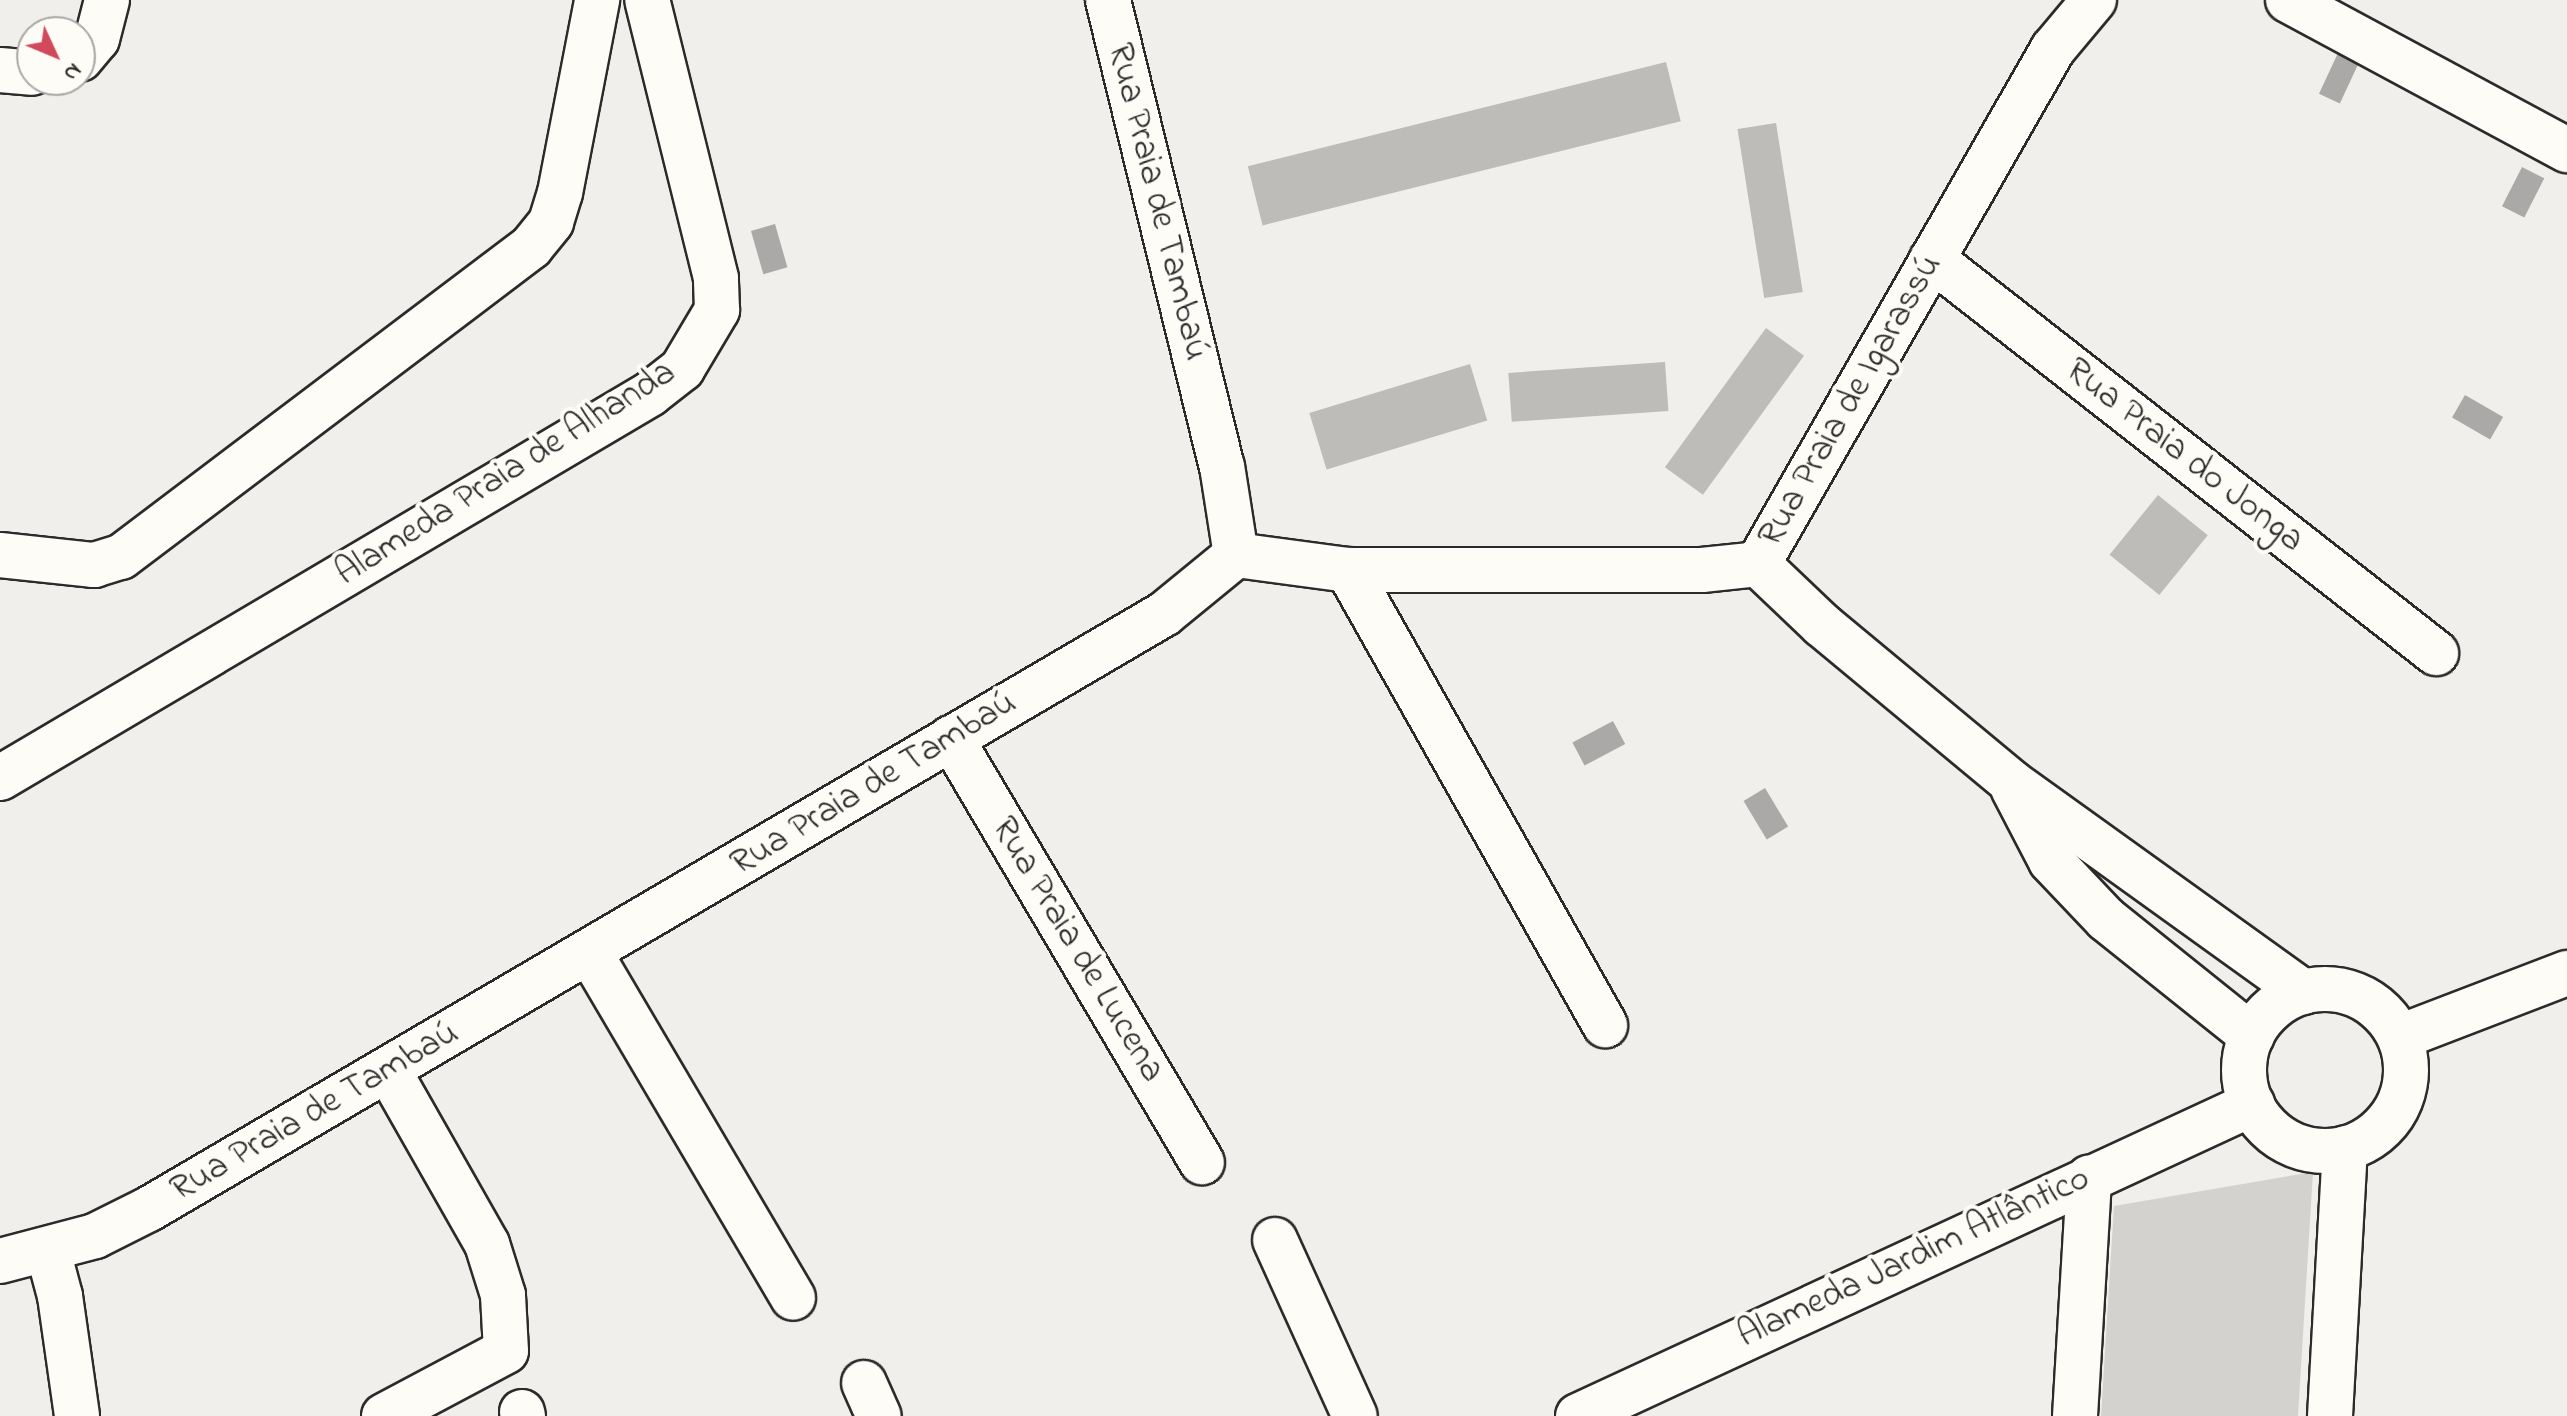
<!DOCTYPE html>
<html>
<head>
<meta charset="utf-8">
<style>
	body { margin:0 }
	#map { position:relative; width:2567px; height:1416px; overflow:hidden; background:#f0efeb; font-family:"Indie Flower",sans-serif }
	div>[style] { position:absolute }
	.green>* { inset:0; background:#d3d2cf }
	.water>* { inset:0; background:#aaa9a7; transform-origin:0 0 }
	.building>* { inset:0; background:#bdbcb8; transform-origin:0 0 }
	.roads { filter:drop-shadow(2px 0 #2b2b2b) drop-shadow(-2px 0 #2b2b2b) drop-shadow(0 2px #2b2b2b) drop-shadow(0 -2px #2b2b2b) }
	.minor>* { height:44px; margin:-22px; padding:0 22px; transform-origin:22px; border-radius:22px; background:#fdfcf7 }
	.minor>.ring { margin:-22px; padding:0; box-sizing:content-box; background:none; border:44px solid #fdfcf7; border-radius:50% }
	span { translate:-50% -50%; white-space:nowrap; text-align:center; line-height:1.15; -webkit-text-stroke:8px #fdfcf7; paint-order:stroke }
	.street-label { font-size:36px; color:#2b2b2b }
	.north { position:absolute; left:16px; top:16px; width:80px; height:80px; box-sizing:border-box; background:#fdfcf7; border:2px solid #a9a8a5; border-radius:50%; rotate:134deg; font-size:22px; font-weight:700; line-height:32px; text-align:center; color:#2b2b2b }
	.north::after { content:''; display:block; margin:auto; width:28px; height:36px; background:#d1495b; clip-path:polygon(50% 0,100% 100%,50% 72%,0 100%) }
</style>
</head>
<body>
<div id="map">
	<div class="green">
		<i style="clip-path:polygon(2313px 1172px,2298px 1416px,2101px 1416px,2114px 1206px)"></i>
	</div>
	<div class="water">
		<i style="left:2338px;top:53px;width:23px;height:45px;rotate:25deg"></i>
		<i style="left:2522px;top:167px;width:25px;height:44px;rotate:27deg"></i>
		<i style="left:775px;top:224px;width:45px;height:25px;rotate:74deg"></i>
		<i style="left:2465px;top:395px;width:44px;height:26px;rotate:30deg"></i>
		<i style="left:1613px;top:721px;width:26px;height:46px;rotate:62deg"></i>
		<i style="left:1765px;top:788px;width:45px;height:25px;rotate:59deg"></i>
	</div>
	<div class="building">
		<i style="left:1666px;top:62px;width:61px;height:431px;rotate:76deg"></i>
		<i style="left:1776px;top:123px;width:171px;height:39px;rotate:81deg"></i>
		<i style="left:1766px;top:328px;width:47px;height:172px;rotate:36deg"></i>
		<i style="left:1665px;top:362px;width:49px;height:157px;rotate:86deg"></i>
		<i style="left:1470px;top:364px;width:59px;height:168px;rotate:73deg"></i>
		<i style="left:2158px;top:495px;width:64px;height:77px;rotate:39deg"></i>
	</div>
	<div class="roads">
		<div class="minor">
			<i style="left:1108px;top:0;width:480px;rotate:76.3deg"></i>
			<i style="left:1222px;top:466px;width:90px;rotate:81.1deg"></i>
			<i style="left:2288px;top:0;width:317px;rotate:28.3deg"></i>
			<i style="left:80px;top:59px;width:26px;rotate:-50deg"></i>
			<i style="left:97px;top:39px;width:40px;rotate:-75.6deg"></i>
			<i style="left:0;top:70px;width:32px;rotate:5deg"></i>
			<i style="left:1932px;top:259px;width:640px;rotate:38.02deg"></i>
			<i style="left:0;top:555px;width:95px;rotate:6.1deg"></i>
			<i style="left:94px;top:565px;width:28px;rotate:-17deg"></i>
			<i style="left:121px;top:557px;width:514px;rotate:-37.09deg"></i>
			<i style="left:531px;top:247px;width:32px;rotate:-51deg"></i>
			<i style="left:551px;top:222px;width:30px;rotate:-73deg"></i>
			<i style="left:560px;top:193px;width:197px;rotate:-79.1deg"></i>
			<i style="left:1236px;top:555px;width:113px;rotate:7.6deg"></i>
			<i style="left:1348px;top:570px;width:354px"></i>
			<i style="left:1702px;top:570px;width:56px;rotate:-6.1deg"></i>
			<i style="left:1758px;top:564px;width:88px;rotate:43.6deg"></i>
			<i style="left:1822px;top:625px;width:246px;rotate:39.7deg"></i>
			<i style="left:2011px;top:782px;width:360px;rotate:35.7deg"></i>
			<i style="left:1758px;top:564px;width:594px;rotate:-60.2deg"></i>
			<i style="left:2053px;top:49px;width:64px;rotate:-50.1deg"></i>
			<i style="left:1348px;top:570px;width:523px;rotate:60.54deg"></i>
			<i style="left:951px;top:738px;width:493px;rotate:59.4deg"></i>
			<i style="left:0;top:778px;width:755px;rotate:-30.57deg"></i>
			<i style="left:650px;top:394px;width:41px;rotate:-38deg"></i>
			<i style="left:682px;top:369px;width:69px;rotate:-59.3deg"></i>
			<i style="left:717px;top:310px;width:32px;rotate:-92deg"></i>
			<i style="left:716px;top:278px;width:286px;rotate:-103.9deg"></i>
			<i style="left:2013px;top:788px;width:82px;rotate:62.5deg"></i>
			<i style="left:2051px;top:861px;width:80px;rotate:46.5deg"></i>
			<i style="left:2106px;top:919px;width:187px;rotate:38.7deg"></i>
			<i style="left:590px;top:953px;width:400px;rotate:59.5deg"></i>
			<i class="ring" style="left:2244px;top:989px;width:118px;height:118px"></i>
			<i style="left:2400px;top:1037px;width:179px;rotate:-21deg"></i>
			<i style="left:1275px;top:1240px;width:193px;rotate:65.6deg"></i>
			<i style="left:48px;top:1251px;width:47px;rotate:75.1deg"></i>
			<i style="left:60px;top:1296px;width:121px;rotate:81.9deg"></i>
			<i style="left:0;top:1261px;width:98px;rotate:-14.7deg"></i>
			<i style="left:95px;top:1236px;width:60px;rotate:-26.6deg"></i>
			<i style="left:149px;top:1209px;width:1177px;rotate:-30.38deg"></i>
			<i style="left:1164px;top:614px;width:93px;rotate:-39.3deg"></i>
			<i style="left:864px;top:1383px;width:36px;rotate:66deg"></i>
			<i style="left:522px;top:1412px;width:4px;rotate:76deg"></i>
			<i style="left:384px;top:1416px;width:138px;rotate:-28deg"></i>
			<i style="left:506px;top:1351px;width:56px;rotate:-93.1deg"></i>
			<i style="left:503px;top:1295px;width:53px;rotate:-107.4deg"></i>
			<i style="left:487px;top:1244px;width:200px;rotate:-119.6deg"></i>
			<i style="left:1578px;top:1416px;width:743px;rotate:-24.84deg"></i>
			<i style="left:2075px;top:1416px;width:239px;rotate:-86.6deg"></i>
			<i style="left:2330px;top:1416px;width:268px;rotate:-86.8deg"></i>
		</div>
	</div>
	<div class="street-label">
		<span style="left:1157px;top:202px;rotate:76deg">Rua Praia de Tambaú</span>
		<span style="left:1851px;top:401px;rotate:-60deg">Rua Praia de Igarassú</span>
		<span style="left:2184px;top:456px;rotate:38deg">Rua Praia do Jonga</span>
		<span style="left:506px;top:474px;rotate:-32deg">Alameda Praia de Alhanda</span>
		<span style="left:874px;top:784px;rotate:-31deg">Rua Praia de Tambaú</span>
		<span style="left:1077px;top:950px;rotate:59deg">Rua Praia de Lucena</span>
		<span style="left:315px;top:1112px;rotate:-30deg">Rua Praia de Tambaú</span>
		<span style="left:1914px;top:1258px;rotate:-25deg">Alameda Jardim Atlântico</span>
	</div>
	<div class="north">N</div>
</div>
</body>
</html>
